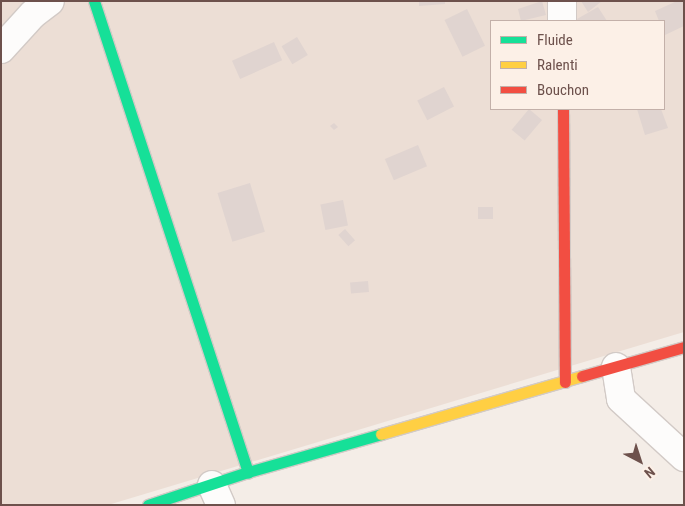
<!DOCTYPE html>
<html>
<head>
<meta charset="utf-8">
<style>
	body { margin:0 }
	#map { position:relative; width:685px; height:506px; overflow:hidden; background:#f4ede7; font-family:"Roboto Condensed",sans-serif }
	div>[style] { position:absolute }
	.residential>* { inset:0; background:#ecded5 }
	.building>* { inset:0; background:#e0d4d0; transform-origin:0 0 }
	.roads { filter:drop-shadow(1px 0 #d2cac6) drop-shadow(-1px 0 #d2cac6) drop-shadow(0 1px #d2cac6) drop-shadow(0 -1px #d2cac6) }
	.street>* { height:28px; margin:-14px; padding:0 14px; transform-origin:14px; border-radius:14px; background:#fdfcfb }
	.fast>* { height:11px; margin:-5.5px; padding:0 5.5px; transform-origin:5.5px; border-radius:5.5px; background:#16e098 }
	.slow>* { height:11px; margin:-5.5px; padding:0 5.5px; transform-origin:5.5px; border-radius:5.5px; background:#ffcf43 }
	.jam>* { height:11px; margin:-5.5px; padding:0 5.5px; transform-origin:5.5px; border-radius:5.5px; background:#f24e42 }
	span { translate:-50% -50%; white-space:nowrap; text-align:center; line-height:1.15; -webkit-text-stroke:4px #fcf0e7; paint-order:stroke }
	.frame { position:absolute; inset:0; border:2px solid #6d514c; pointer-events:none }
	.legend { position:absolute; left:490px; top:20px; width:175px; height:90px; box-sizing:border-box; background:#fcf0e7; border:1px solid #c3b0a9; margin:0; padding:6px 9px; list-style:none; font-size:15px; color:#6d514c }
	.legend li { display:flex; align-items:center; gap:10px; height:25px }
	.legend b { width:25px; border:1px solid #c3b0a9 }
	.north { position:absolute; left:615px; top:436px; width:50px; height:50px; -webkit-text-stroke:4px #fcf0e7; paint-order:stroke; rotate:140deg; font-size:14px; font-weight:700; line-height:20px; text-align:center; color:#6d514c }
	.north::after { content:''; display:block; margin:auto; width:18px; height:22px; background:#6d514c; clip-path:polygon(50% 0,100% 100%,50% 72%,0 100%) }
</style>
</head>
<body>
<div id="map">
	<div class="residential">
		<i style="clip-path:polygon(evenodd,1px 1px,684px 1px,684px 332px,108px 505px,1px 505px,1px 1px,491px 21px,664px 21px,664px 109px,491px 109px,491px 21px)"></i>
	</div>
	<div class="building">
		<i style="clip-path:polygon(419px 1px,445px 1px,445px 4px,419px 6px)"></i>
		<i style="clip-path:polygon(542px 1px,546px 15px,521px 21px,518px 9px)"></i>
		<i style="clip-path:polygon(581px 1px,602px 1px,588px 12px)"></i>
		<i style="clip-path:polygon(677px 1px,684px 1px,684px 26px,665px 35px,664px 21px,659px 21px,655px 11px)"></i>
		<i style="clip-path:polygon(598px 7px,607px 21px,578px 21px,577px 19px)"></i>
		<i style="left:467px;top:9px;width:41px;height:25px;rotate:64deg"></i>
		<i style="left:297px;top:37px;width:21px;height:18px;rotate:59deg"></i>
		<i style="left:274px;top:42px;width:20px;height:46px;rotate:66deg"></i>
		<i style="left:444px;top:87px;width:22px;height:30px;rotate:63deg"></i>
		<i style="left:529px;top:109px;width:17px;height:27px;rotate:40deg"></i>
		<i style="clip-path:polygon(637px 109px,661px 109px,668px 128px,645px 135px)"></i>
		<i style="clip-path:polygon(334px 123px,338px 127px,334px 130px,330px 126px)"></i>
		<i style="left:418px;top:145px;width:23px;height:36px;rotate:67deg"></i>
		<i style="left:250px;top:183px;width:51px;height:34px;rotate:73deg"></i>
		<i style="left:343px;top:200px;width:26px;height:23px;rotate:79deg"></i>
		<i style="left:493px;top:207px;width:12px;height:15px;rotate:90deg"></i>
		<i style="left:345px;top:229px;width:15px;height:9px;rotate:48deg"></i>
		<i style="left:368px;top:281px;width:11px;height:18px;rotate:85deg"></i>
	</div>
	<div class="roads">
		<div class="street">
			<i style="left:562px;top:21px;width:20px;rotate:-90deg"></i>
			<i style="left:1px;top:49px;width:47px;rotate:-47.6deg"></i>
			<i style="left:33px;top:14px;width:21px;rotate:-37deg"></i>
			<i style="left:616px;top:367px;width:32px;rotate:81deg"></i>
			<i style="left:621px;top:399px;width:86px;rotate:42.6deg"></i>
			<i style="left:212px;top:485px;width:22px;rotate:66deg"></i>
		</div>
		<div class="fast">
			<i style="left:94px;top:1px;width:496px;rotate:71.9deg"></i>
			<i style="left:148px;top:505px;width:105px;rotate:-18.3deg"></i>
			<i style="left:248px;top:472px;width:138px;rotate:-15.9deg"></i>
		</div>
		<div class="slow">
			<i style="left:381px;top:434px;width:209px;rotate:-16.1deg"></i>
		</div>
		<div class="jam">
			<i style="left:563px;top:109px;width:273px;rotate:89.6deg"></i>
			<i style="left:582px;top:376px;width:106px;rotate:-15.9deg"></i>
		</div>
	</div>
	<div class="frame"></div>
	<ul class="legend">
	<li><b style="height:6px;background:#16e098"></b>Fluide</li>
	<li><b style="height:6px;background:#ffcf43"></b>Ralenti</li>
	<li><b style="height:6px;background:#f24e42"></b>Bouchon</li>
	</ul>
	<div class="north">N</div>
</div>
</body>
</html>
